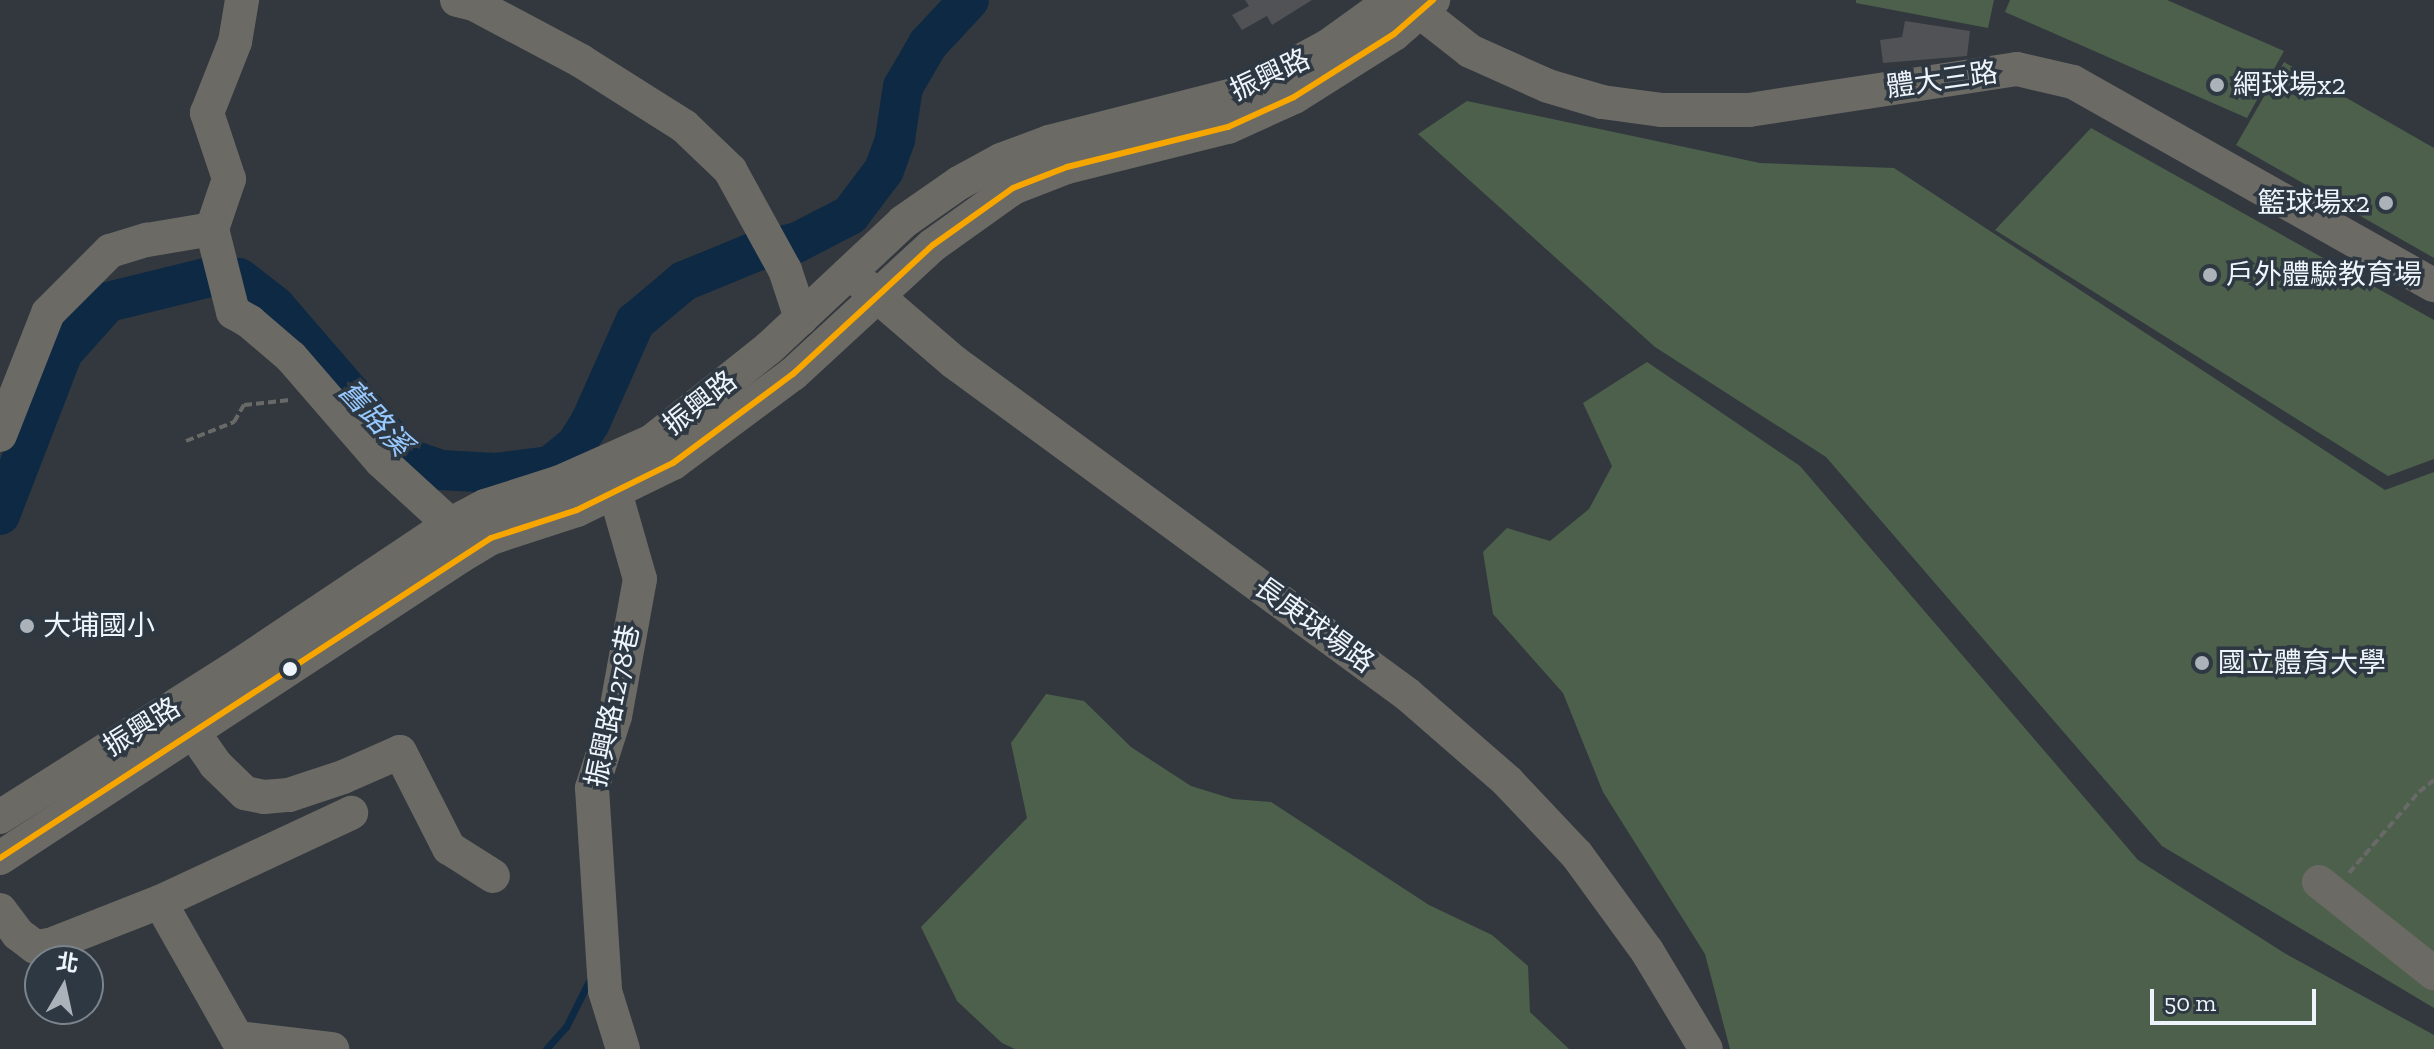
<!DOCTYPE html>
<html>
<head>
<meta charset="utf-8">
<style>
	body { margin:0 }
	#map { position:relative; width:2434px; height:1049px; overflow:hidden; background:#32383e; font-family:"Zilla Slab","Noto Sans TC",serif }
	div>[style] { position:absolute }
	.green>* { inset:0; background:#4c604b }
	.stream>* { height:7px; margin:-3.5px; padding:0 3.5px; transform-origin:3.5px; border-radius:3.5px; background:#0e2943 }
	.river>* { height:40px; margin:-20px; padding:0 20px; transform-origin:20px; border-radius:20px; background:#0e2943 }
	.building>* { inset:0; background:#505256 }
	.path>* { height:4px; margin-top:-2px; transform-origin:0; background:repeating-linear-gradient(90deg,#696968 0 8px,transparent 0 12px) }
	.minor>* { height:34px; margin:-17px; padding:0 17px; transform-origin:17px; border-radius:17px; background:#6c6a65 }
	.bus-1>* { height:6px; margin:-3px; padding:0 3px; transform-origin:3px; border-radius:3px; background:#f7a600 }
	.dots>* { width:22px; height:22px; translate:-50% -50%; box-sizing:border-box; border:4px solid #2e3842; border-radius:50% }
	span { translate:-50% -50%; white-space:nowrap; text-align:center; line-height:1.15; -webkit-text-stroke:7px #2e3842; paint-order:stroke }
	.street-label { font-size:28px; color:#eef4fb }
	.poi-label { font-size:28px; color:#eef4fb }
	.left { translate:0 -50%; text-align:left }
	.right { translate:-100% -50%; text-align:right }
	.water-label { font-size:30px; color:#97c9ff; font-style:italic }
	.north { position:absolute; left:24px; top:945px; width:80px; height:80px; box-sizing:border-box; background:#2e3842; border:2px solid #7b838c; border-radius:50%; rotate:9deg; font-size:22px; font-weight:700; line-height:32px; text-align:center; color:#eef4fb }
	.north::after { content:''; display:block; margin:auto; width:28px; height:36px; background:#acb2b9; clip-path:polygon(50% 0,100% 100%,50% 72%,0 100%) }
	.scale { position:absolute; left:2150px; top:989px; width:166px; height:36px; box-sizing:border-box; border:4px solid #eef4fb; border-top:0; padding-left:10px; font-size:24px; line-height:28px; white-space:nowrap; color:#eef4fb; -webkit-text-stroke:6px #2e3842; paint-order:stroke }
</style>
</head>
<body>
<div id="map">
	<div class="green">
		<i style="clip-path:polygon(1856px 0,1994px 0,1988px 28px,1856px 3px)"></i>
		<i style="clip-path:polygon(2010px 0,2167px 0,2284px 51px,2247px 118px,2005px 12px)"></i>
		<i style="clip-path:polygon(2284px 62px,2434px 148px,2434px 258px,2236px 145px)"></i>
		<i style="clip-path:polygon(1467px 101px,1760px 163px,1894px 168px,2385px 490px,2434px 472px,2434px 1008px,2162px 846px,1826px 457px,1655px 347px,1418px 134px)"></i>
		<i style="clip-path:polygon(2091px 128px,2434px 320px,2434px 459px,2388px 476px,1995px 230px)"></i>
		<i style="clip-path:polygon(1647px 362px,1800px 466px,2138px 860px,2286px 954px,2434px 1035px,2434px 1049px,1730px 1049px,1705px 954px,1603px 792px,1563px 693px,1493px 614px,1483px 552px,1507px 528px,1550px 541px,1589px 509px,1612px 466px,1583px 403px)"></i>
		<i style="clip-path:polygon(1046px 694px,1084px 701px,1131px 747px,1191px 786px,1233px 799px,1271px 802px,1429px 905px,1492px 935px,1528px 966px,1530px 1012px,1569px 1049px,1015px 1049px,1002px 1043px,957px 1001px,921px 927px,1027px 818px,1011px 743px)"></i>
	</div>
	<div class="stream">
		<i style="left:546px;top:1049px;width:30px;rotate:-48deg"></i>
		<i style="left:566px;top:1027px;width:51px;rotate:-63.4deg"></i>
	</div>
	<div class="river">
		<i style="left:0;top:515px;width:175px;rotate:-68.9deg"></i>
		<i style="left:63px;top:352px;width:67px;rotate:-48deg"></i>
		<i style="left:108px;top:302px;width:109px;rotate:-13.8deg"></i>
		<i style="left:214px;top:276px;width:25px;rotate:5deg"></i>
		<i style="left:239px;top:278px;width:46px;rotate:37.9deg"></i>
		<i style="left:275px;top:306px;width:201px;rotate:49.2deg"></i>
		<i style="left:406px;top:458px;width:36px;rotate:19deg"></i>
		<i style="left:440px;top:470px;width:55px;rotate:3.1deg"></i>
		<i style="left:495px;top:473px;width:55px;rotate:-7.3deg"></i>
		<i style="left:550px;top:466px;width:33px;rotate:-39deg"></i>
		<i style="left:576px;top:445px;width:26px;rotate:-58deg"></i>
		<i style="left:590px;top:423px;width:111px;rotate:-66deg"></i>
		<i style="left:635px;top:322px;width:64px;rotate:-39.9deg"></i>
		<i style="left:684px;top:281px;width:79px;rotate:-22.3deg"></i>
		<i style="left:757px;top:251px;width:40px;rotate:-12deg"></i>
		<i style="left:796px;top:243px;width:61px;rotate:-27.4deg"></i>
		<i style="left:850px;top:215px;width:56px;rotate:-52.9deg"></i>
		<i style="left:884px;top:170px;width:33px;rotate:-70deg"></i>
		<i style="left:895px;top:139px;width:53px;rotate:-81.3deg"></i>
		<i style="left:903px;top:87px;width:50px;rotate:-59.8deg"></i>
		<i style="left:928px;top:44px;width:60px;rotate:-47deg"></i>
	</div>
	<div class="building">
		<i style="clip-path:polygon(1245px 0,1312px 0,1272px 25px,1267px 16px,1242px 30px,1232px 15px,1249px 6px)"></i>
		<i style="clip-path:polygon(1905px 21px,1970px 31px,1967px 56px,1883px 63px,1880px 40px,1902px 37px)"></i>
	</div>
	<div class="path">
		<i style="left:186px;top:441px;width:52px;rotate:-21.6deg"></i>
		<i style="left:234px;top:422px;width:20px;rotate:-60deg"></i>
		<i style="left:244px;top:405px;width:46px;rotate:-6.2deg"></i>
		<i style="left:2349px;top:873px;width:107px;rotate:-49.2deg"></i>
		<i style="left:2419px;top:792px;width:19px;rotate:-39deg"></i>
	</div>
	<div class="minor">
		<i style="left:457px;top:0;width:17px;rotate:13deg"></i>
		<i style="left:474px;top:4px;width:121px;rotate:28deg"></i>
		<i style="left:581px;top:61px;width:122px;rotate:32.3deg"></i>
		<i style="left:684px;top:126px;width:64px;rotate:43.7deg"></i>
		<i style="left:730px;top:170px;width:114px;rotate:61.2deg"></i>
		<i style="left:785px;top:270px;width:51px;rotate:71.6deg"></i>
		<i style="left:1405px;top:0;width:83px;rotate:38.1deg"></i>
		<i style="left:1470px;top:51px;width:85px;rotate:24.2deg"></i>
		<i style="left:1548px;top:86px;width:56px;rotate:16.5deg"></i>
		<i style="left:1602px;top:102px;width:61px;rotate:7.6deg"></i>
		<i style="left:1662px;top:110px;width:87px"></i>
		<i style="left:1749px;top:110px;width:271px;rotate:-8.7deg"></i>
		<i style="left:2017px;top:69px;width:57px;rotate:13.1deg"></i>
		<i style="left:2073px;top:82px;width:414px;rotate:29.4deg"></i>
		<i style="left:212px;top:229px;width:86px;rotate:75.8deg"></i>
		<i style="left:233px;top:312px;width:20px;rotate:30deg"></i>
		<i style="left:250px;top:322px;width:54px;rotate:40.5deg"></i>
		<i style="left:291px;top:357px;width:138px;rotate:49.1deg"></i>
		<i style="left:381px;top:461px;width:113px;rotate:42.5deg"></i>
		<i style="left:862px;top:283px;width:121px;rotate:40.7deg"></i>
		<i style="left:954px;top:362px;width:562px;rotate:36.24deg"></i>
		<i style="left:1407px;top:694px;width:133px;rotate:41deg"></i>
		<i style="left:1507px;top:781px;width:102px;rotate:46.6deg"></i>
		<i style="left:1577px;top:855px;width:119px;rotate:53.9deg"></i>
		<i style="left:1647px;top:951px;width:114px;rotate:59deg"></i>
		<i style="left:0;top:435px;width:131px;rotate:-68.5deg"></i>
		<i style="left:48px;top:313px;width:88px;rotate:-45deg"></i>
		<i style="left:110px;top:251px;width:39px;rotate:-17deg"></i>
		<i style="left:147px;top:240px;width:66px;rotate:-9.6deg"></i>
		<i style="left:212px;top:229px;width:53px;rotate:-71.2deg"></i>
		<i style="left:229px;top:179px;width:70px;rotate:-108.4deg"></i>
		<i style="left:207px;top:113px;width:76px;rotate:-68.5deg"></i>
		<i style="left:235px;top:42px;width:43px;rotate:-80.5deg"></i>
		<i style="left:609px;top:471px;width:112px;rotate:74deg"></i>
		<i style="left:640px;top:579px;width:139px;rotate:100.3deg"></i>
		<i style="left:615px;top:716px;width:76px;rotate:107.7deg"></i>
		<i style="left:592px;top:788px;width:203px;rotate:86.3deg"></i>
		<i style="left:605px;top:991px;width:61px;rotate:72.8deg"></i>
		<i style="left:193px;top:732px;width:39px;rotate:55deg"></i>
		<i style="left:215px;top:764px;width:42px;rotate:44deg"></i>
		<i style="left:245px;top:793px;width:19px;rotate:12deg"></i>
		<i style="left:264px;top:797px;width:25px;rotate:-5deg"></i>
		<i style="left:289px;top:795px;width:57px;rotate:-18.4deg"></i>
		<i style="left:343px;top:777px;width:62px;rotate:-23.7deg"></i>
		<i style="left:400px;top:752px;width:108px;rotate:63deg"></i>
		<i style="left:449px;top:848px;width:52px;rotate:32.5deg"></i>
		<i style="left:0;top:817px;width:275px;rotate:-32.4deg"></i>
		<i style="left:232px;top:670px;width:261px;rotate:-33.8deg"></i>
		<i style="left:449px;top:525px;width:41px;rotate:-27.8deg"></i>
		<i style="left:485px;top:506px;width:79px;rotate:-17.7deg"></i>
		<i style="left:560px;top:482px;width:101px;rotate:-24deg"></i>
		<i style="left:652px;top:441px;width:149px;rotate:-38.5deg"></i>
		<i style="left:769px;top:348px;width:184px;rotate:-43.2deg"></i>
		<i style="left:903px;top:222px;width:68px;rotate:-34.9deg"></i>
		<i style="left:959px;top:183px;width:48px;rotate:-28.7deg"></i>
		<i style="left:1001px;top:160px;width:51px;rotate:-20.6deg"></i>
		<i style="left:1049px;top:142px;width:198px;rotate:-14.3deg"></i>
		<i style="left:1241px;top:93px;width:99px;rotate:-28.4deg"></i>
		<i style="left:1328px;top:46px;width:79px;rotate:-35.7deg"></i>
		<i style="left:0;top:858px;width:551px;rotate:-33.23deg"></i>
		<i style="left:461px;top:556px;width:35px;rotate:-31deg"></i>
		<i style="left:491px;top:538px;width:90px;rotate:-18deg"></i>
		<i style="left:577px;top:510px;width:107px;rotate:-26.1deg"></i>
		<i style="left:673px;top:463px;width:149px;rotate:-36.6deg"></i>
		<i style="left:793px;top:374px;width:190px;rotate:-42.7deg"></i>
		<i style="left:933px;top:245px;width:98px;rotate:-35.5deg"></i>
		<i style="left:1013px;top:188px;width:58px;rotate:-21.3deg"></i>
		<i style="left:1067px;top:167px;width:166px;rotate:-14deg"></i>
		<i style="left:1228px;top:127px;width:72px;rotate:-24.4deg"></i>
		<i style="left:1294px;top:97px;width:118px;rotate:-32.2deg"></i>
		<i style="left:1394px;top:34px;width:52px;rotate:-41.1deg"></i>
		<i style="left:2319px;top:882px;width:147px;rotate:38.4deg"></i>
		<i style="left:160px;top:902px;width:211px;rotate:-25deg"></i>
		<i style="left:0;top:910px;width:30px;rotate:53deg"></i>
		<i style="left:18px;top:934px;width:21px;rotate:37deg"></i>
		<i style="left:35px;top:947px;width:15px;rotate:-8deg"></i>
		<i style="left:50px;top:945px;width:118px;rotate:-21.4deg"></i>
		<i style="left:160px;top:902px;width:156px;rotate:60.5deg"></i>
		<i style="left:237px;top:1038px;width:96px;rotate:6.6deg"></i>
	</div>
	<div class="bus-1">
		<i style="left:0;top:858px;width:586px;rotate:-33.09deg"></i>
		<i style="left:491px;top:538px;width:90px;rotate:-18deg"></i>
		<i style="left:577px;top:510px;width:107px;rotate:-26.1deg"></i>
		<i style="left:673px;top:463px;width:149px;rotate:-36.6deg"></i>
		<i style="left:793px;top:374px;width:190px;rotate:-42.7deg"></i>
		<i style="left:933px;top:245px;width:98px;rotate:-35.5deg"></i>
		<i style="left:1013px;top:188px;width:58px;rotate:-21.3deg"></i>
		<i style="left:1067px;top:167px;width:166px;rotate:-14deg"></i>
		<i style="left:1228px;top:127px;width:72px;rotate:-24.4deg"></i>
		<i style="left:1294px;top:97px;width:118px;rotate:-32.2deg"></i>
		<i style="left:1394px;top:34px;width:52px;rotate:-41.1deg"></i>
	</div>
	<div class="dots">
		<i style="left:2217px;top:85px;background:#acb2b9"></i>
		<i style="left:2386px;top:203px;background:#acb2b9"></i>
		<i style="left:2210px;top:275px;background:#acb2b9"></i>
		<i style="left:27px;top:626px;background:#acb2b9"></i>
		<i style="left:2202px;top:663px;background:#acb2b9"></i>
		<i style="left:290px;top:669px;background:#eef4fb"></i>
	</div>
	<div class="street-label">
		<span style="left:1270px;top:75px;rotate:-25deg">振興路</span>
		<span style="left:1942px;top:80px;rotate:-8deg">體大三路</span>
		<span style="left:700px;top:403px;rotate:-38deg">振興路</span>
		<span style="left:1314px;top:625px;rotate:36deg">長庚球場路</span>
		<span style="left:613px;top:706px;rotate:-78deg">振興路1278巷</span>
		<span style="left:142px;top:727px;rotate:-32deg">振興路</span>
	</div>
	<div class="poi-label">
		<span class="left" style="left:2233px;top:85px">網球場x2</span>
		<span class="right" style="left:2370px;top:203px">籃球場x2</span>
		<span class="left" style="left:2226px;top:275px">戶外體驗教育場</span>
		<span class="left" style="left:43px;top:626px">大埔國小</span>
		<span class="left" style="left:2218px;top:663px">國立體育大學</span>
	</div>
	<div class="water-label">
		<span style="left:375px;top:418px;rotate:47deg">舊路溪</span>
	</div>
	<div class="north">北</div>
	<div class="scale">50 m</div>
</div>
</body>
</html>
